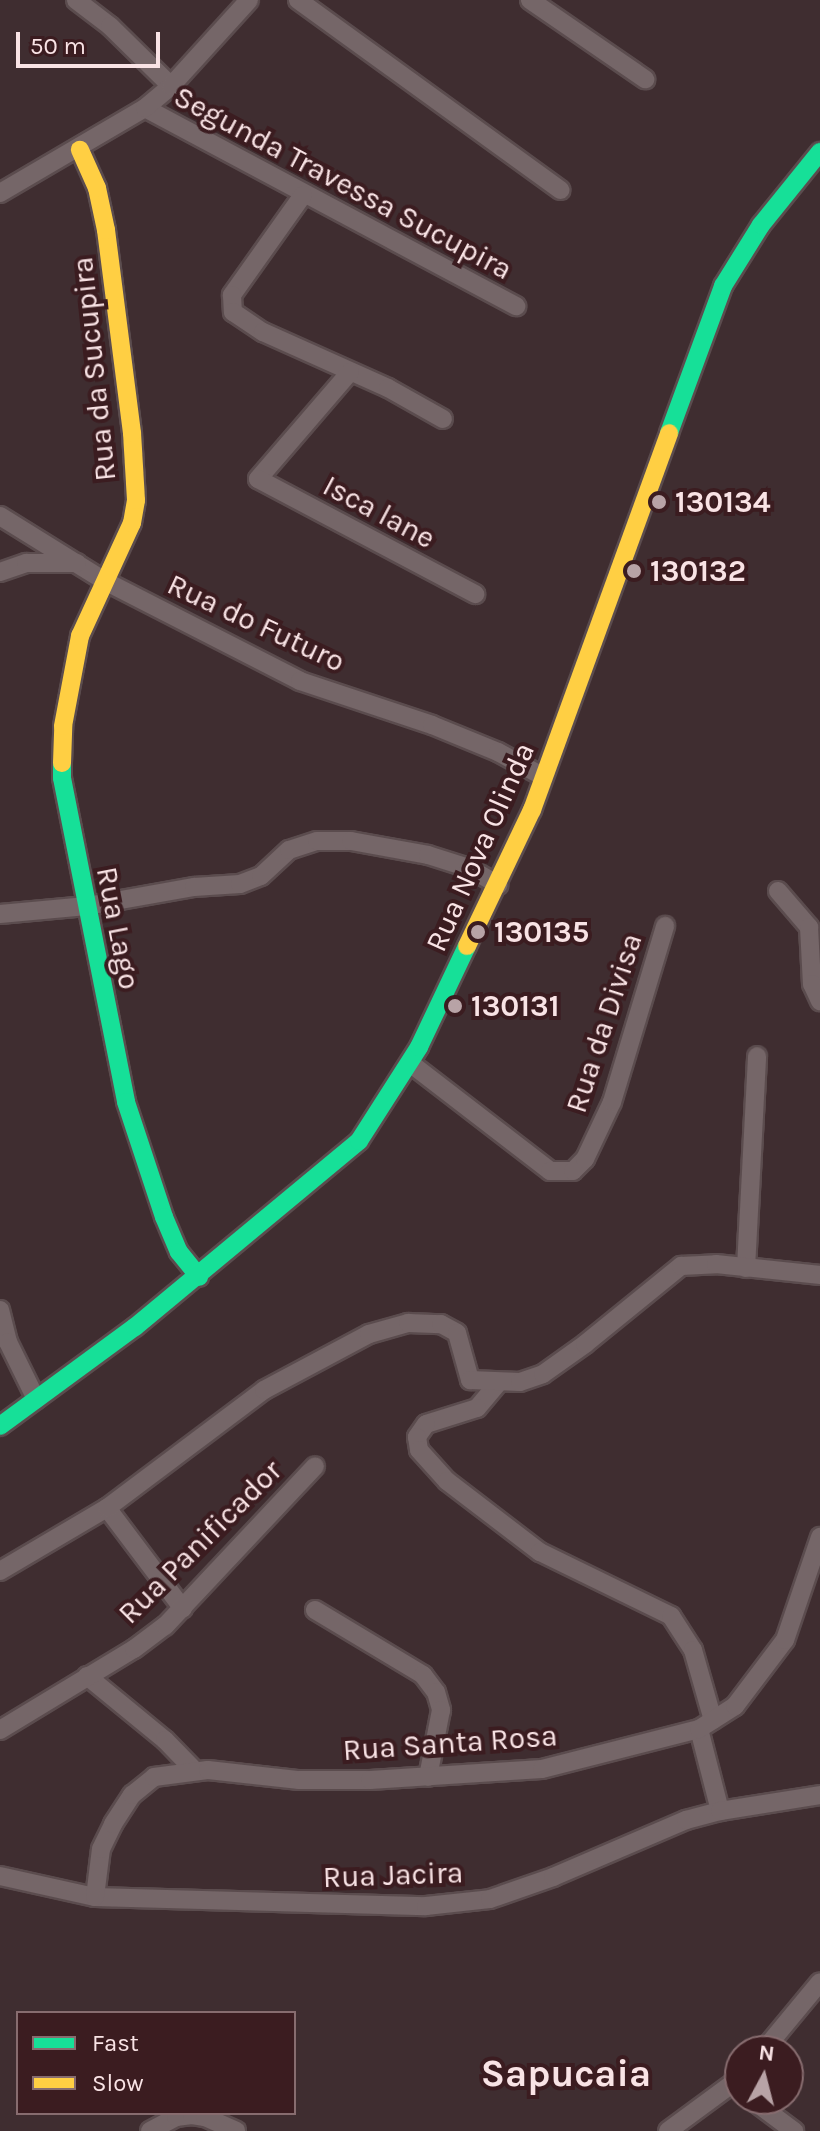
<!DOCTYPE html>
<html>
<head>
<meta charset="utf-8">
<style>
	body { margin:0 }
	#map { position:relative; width:820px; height:2131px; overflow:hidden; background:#3f2d30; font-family:Karla,sans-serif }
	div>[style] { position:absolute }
	.roads { filter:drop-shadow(2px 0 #5b4c4e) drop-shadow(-2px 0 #5b4c4e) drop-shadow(0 2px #5b4c4e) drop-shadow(0 -2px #5b4c4e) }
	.street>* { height:18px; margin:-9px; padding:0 9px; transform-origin:9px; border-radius:9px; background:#756668 }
	.fast>* { height:18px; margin:-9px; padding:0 9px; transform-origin:9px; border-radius:9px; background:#16e098 }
	.slow>* { height:18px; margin:-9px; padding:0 9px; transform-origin:9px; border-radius:9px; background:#ffcf43 }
	.dots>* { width:22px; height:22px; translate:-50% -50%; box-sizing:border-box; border:4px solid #3b1c20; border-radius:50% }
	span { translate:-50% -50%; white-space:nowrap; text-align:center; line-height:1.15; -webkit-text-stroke:8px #3b1c20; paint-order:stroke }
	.street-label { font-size:30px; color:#f9e3e5 }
	.poi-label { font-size:30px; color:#f9e3e5; font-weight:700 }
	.left { translate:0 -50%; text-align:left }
	.district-label { font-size:38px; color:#f9e3e5; font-weight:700 }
	.legend { position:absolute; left:16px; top:2011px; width:280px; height:104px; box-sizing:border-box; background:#3b1c20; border:2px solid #876c6f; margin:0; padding:10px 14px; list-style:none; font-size:24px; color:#f9e3e5 }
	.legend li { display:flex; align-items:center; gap:16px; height:40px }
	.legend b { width:40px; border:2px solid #876c6f }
	.north { position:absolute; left:724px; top:2035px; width:80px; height:80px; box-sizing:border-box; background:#3b1c20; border:2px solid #876c6f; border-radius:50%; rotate:7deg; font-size:22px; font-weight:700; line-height:32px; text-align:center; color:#f9e3e5 }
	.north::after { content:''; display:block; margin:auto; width:28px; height:36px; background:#b8a3a6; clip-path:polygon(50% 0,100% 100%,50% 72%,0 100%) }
	.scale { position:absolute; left:16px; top:32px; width:144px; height:36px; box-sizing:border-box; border:4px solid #f9e3e5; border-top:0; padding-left:10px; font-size:24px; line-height:28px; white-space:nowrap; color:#f9e3e5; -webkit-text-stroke:6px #3b1c20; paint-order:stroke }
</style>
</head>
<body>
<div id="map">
	<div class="roads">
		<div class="street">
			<i style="left:76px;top:0;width:43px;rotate:37.4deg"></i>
			<i style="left:110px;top:26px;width:86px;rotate:44.5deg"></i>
			<i style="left:298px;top:0;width:324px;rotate:35.9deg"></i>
			<i style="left:530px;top:0;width:140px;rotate:34.5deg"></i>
			<i style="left:145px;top:108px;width:421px;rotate:28.1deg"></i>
			<i style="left:0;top:193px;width:168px;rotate:-30.4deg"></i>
			<i style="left:145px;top:108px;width:34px;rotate:-40deg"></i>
			<i style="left:171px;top:86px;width:116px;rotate:-47.8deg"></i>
			<i style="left:303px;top:195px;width:123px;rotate:125.4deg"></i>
			<i style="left:232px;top:295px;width:17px;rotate:87deg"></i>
			<i style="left:233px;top:312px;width:36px;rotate:34deg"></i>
			<i style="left:263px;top:332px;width:137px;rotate:24.1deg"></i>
			<i style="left:388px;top:388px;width:63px;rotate:29.4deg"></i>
			<i style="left:350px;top:372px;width:141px;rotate:130.7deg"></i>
			<i style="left:258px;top:479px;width:246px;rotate:27.9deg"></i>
			<i style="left:0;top:516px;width:123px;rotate:31.8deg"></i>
			<i style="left:105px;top:581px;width:219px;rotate:27.1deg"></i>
			<i style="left:300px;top:681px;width:139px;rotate:18.4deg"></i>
			<i style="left:432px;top:725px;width:71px;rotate:22.2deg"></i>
			<i style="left:498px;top:752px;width:52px;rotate:28.5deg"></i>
			<i style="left:0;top:572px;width:28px;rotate:-19deg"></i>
			<i style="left:26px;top:563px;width:51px"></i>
			<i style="left:778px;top:891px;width:48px;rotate:49.3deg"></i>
			<i style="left:809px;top:927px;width:57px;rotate:87deg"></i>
			<i style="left:812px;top:984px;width:19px;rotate:65deg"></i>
			<i style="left:0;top:914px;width:87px;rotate:-5.3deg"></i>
			<i style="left:87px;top:906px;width:109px;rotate:-10.1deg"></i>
			<i style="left:194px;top:887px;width:46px;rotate:-3.7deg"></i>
			<i style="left:240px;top:884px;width:22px;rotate:-21deg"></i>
			<i style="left:261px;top:876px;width:38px;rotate:-43deg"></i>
			<i style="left:289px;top:850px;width:29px;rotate:-18deg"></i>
			<i style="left:317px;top:841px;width:34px"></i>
			<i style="left:351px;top:841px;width:78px;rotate:10.3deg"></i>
			<i style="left:428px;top:855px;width:43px;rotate:17.6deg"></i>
			<i style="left:469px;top:868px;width:34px;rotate:30deg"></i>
			<i style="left:410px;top:1063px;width:177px;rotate:37.6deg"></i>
			<i style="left:550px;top:1171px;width:23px"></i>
			<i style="left:573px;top:1171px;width:17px;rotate:-45deg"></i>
			<i style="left:585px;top:1159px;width:63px;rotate:-64.7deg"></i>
			<i style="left:612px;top:1102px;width:184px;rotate:-73.2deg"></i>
			<i style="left:746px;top:1268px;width:212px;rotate:-87deg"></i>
			<i style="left:0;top:1310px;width:33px;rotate:76deg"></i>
			<i style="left:8px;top:1342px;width:64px;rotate:63.8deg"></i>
			<i style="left:499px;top:1382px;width:34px;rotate:130deg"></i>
			<i style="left:477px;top:1408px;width:53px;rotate:162.6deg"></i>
			<i style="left:426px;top:1424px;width:16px;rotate:125deg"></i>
			<i style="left:417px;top:1437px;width:13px;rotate:81deg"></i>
			<i style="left:419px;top:1450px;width:42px;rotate:47.9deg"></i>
			<i style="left:447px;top:1481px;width:117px;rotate:37.4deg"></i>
			<i style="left:540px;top:1552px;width:146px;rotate:26deg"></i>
			<i style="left:671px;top:1616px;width:40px;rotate:57.1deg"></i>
			<i style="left:693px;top:1650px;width:73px;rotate:74.1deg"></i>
			<i style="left:107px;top:1508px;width:126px;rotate:53deg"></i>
			<i style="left:0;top:1571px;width:124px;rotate:-30.5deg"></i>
			<i style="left:107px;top:1508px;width:196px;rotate:-36.9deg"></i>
			<i style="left:264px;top:1390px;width:119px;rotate:-28.1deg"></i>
			<i style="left:369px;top:1334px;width:41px;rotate:-15.8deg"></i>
			<i style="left:408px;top:1323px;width:33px;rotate:2deg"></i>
			<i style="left:441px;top:1324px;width:18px;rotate:29deg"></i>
			<i style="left:457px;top:1333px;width:49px;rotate:74.5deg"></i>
			<i style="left:470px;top:1380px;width:50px;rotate:2.3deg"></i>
			<i style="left:520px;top:1382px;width:24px;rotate:-19deg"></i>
			<i style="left:543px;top:1374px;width:52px;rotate:-35.5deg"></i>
			<i style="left:585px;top:1344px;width:124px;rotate:-39.1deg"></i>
			<i style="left:681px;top:1266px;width:35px;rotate:-3deg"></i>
			<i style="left:716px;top:1264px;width:105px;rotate:6deg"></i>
			<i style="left:315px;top:1610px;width:126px;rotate:31deg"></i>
			<i style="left:423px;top:1675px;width:21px;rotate:53deg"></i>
			<i style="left:436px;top:1692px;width:19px;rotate:74deg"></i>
			<i style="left:441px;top:1710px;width:68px;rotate:101deg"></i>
			<i style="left:87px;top:1676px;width:101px;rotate:39.4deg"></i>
			<i style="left:165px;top:1740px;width:43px;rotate:45.9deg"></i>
			<i style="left:699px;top:1729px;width:85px;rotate:75.6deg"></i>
			<i style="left:0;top:1730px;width:157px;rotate:-31.2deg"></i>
			<i style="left:134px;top:1649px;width:39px;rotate:-37deg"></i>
			<i style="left:165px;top:1626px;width:219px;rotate:-46.8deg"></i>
			<i style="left:0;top:1876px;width:97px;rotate:12.5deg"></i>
			<i style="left:95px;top:1897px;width:331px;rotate:1.6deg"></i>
			<i style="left:426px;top:1906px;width:64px;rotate:-6.2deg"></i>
			<i style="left:490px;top:1899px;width:67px;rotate:-19.2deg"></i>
			<i style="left:553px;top:1877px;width:145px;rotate:-23.2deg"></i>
			<i style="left:686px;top:1820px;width:35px;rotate:-15deg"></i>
			<i style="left:720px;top:1811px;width:101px;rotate:-9.1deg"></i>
			<i style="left:95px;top:1897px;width:48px;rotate:-82.9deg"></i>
			<i style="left:101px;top:1849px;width:28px;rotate:-64deg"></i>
			<i style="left:113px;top:1824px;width:35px;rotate:-57deg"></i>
			<i style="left:132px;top:1795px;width:28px;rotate:-39deg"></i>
			<i style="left:154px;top:1777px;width:54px;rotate:-7.4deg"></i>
			<i style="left:208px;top:1770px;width:92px;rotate:6.3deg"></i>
			<i style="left:299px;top:1780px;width:71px"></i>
			<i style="left:370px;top:1780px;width:172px;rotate:-3.7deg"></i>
			<i style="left:542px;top:1769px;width:162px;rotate:-14.3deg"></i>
			<i style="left:699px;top:1729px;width:43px;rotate:-32.6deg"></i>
			<i style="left:735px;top:1706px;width:83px;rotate:-52.9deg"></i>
			<i style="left:785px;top:1640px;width:109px;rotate:-71.2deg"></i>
			<i style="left:763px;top:2051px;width:89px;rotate:-50.4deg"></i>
			<i style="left:751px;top:2099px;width:54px;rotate:36.7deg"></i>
			<i style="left:150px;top:2131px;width:30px;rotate:-28deg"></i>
			<i style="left:176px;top:2117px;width:16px;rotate:-7deg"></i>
			<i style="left:192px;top:2115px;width:13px;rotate:9deg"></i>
			<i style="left:205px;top:2117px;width:34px;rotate:24deg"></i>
			<i style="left:668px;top:2131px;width:89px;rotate:-36.4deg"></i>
		</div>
		<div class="fast">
			<i style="left:669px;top:433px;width:157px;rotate:-69.8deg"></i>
			<i style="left:723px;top:286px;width:72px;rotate:-58.1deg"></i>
			<i style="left:761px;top:225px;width:94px;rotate:-51.1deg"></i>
			<i style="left:62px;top:763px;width:15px;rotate:90deg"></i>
			<i style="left:62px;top:778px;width:330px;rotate:78.8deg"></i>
			<i style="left:126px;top:1102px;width:121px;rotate:71.7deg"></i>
			<i style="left:164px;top:1217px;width:38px;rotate:67deg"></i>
			<i style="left:179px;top:1252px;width:32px;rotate:51deg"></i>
			<i style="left:0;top:1426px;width:167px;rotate:-36.3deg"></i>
			<i style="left:135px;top:1327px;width:291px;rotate:-39.7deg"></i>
			<i style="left:359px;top:1141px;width:112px;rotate:-57.4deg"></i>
			<i style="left:419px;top:1047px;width:112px;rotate:-64.6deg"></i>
		</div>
		<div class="slow">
			<i style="left:62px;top:763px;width:37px;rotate:-88deg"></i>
			<i style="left:63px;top:726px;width:92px;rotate:-79.3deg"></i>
			<i style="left:80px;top:636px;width:124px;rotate:-65.3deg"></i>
			<i style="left:132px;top:523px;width:23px;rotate:-80deg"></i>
			<i style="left:136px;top:500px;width:67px;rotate:-93.4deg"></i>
			<i style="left:132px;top:433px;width:205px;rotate:-97.3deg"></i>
			<i style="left:106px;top:230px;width:43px;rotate:-102.1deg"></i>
			<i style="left:97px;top:188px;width:42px;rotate:-114.1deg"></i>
			<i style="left:467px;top:946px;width:151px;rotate:-64.5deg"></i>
			<i style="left:532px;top:810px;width:401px;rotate:-70deg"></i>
		</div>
	</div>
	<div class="dots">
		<i style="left:659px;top:502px;background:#b8a3a6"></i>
		<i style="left:634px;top:571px;background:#b8a3a6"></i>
		<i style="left:478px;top:932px;background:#b8a3a6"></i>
		<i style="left:455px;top:1006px;background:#b8a3a6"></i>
	</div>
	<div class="street-label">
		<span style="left:343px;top:183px;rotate:28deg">Segunda Travessa Sucupira</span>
		<span style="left:94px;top:369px;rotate:-96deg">Rua da Sucupira</span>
		<span style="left:379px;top:512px;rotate:28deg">Isca lane</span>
		<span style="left:256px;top:623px;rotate:25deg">Rua do Futuro</span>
		<span style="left:480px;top:847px;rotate:-66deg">Rua Nova Olinda</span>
		<span style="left:118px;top:928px;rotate:79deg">Rua Lago</span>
		<span style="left:604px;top:1023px;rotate:-72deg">Rua da Divisa</span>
		<span style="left:200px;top:1542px;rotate:-45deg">Rua Panificador</span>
		<span style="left:450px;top:1743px;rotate:-4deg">Rua Santa Rosa</span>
		<span style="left:393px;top:1875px;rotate:-2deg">Rua Jacira</span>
	</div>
	<div class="poi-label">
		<span class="left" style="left:675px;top:502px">130134</span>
		<span class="left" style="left:650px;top:571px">130132</span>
		<span class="left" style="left:494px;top:932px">130135</span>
		<span class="left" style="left:471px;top:1006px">130131</span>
	</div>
	<div class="district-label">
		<span style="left:566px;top:2074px">Sapucaia</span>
	</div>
	<ul class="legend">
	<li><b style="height:10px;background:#16e098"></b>Fast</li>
	<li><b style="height:10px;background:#ffcf43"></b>Slow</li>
	</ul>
	<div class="north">N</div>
	<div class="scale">50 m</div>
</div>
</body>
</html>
